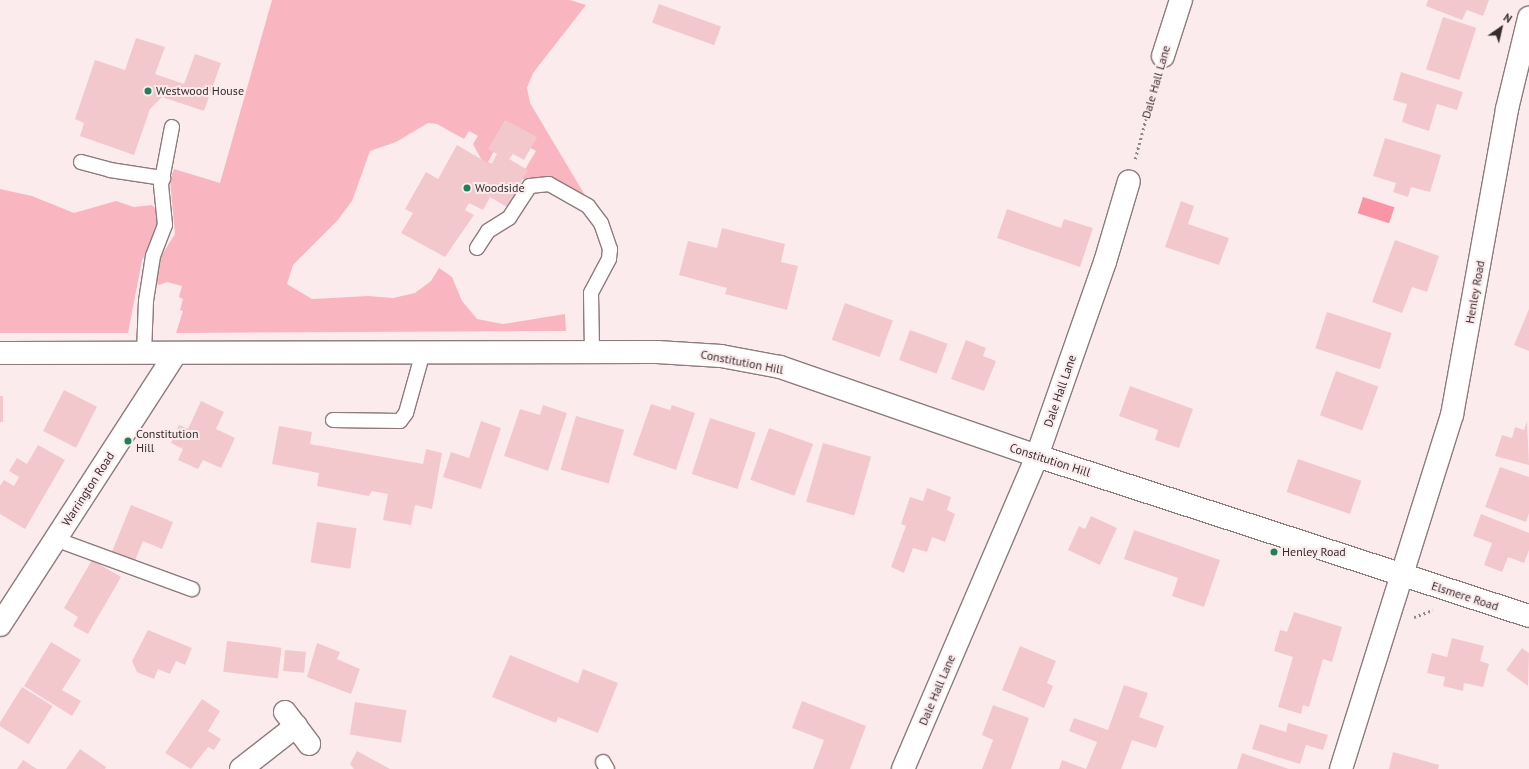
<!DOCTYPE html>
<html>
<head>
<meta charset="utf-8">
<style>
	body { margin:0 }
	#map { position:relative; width:1529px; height:769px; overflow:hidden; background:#fcebed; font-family:"PT Sans",sans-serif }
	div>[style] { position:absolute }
	.green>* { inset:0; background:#fab6c0 }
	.water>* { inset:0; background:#fb95a6; transform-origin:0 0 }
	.building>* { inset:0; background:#f3c8cd; transform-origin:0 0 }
	.path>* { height:2.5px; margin-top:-1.25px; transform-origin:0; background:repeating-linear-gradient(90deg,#928687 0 2px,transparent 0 5px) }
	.roads { filter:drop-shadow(1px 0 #8d7b7d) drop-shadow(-1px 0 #8d7b7d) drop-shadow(0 1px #8d7b7d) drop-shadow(0 -1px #8d7b7d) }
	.service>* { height:14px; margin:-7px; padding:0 7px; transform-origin:7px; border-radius:7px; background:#fff }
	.minor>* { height:22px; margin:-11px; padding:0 11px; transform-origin:11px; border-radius:11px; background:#fff }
	.tertiary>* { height:22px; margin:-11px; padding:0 11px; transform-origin:11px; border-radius:11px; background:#fff }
	.dots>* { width:11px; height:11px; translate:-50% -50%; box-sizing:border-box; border:2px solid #fcebed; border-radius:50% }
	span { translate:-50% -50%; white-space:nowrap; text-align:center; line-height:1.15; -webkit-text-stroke:4px #fcebed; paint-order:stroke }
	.street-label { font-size:12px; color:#352d2e }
	.poi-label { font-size:12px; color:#352d2e }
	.left { translate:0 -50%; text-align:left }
	.north { position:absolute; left:1481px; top:8px; width:40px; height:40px; -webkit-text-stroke:3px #fcebed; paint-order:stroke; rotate:34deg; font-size:11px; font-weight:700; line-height:16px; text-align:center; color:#352d2e }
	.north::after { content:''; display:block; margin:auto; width:14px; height:18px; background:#352d2e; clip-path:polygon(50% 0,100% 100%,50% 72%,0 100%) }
</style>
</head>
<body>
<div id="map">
	<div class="green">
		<i style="clip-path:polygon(272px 0,570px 0,586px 5px,533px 73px,527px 88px,530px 103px,589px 202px,517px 177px,524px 171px,536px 151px,504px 133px,488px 162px,497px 167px,491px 177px,473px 144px,478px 136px,469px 131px,464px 139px,437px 124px,428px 123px,396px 142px,370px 151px,352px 201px,337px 221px,293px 265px,287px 284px,312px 299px,368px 296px,393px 298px,415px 293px,431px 281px,439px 268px,452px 277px,462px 301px,477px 319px,503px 324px,565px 314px,566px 331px,176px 333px,183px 311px,180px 310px,183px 299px,179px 297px,182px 286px,167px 282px,159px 285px,152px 282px,156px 264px,175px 234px,170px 180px,174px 169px,220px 183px)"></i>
		<i style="clip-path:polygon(0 189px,32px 196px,74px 213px,116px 201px,134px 207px,152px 205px,160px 213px,162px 227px,142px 260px,128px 333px,0 333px)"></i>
	</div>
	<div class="water">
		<i style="left:1363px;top:197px;width:33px;height:17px;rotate:18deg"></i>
	</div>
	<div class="building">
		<i style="clip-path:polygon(1428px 0,1489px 0,1483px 16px,1467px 10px,1462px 20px,1426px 6px)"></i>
		<i style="left:659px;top:4px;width:66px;height:20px;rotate:20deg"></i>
		<i style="left:1443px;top:17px;width:35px;height:55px;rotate:18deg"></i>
		<i style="clip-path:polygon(136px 38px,165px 47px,155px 74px,184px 84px,195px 54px,221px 63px,204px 111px,162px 97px,150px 109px,134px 155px,80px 136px,84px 123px,75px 119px,95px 60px,125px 70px)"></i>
		<i style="clip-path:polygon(1401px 72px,1463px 92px,1457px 110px,1437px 104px,1429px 131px,1402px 122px,1407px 104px,1393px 100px)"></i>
		<i style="clip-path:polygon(505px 120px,537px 137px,524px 160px,513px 154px,509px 159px,528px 170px,507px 207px,490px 197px,483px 210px,469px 203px,465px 210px,474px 215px,445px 257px,401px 233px,413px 213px,405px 209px,426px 172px,438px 179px,457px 145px,491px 165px,497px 154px,488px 149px)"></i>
		<i style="clip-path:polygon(1385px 138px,1441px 155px,1430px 192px,1411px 187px,1408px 197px,1393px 192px,1396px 183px,1373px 176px)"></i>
		<i style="clip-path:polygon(1181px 201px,1194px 206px,1188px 224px,1229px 238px,1219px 265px,1165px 247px)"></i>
		<i style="clip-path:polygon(1007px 209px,1061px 228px,1064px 219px,1093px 228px,1080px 267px,997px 238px)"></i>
		<i style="clip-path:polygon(722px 228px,785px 244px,781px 262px,798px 266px,787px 310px,725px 294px,727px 288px,679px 275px,688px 241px,717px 248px)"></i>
		<i style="clip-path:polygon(1395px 240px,1439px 256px,1427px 292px,1412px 287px,1402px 313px,1372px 302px)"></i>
		<i style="left:845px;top:303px;width:51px;height:39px;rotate:20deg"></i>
		<i style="clip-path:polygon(1529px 309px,1529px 351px,1514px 345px)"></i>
		<i style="left:1327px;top:312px;width:68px;height:38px;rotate:18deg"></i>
		<i style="left:910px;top:330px;width:40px;height:32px;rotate:20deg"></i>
		<i style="clip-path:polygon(966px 340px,986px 348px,983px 356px,996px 361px,984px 391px,951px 379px)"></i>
		<i style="left:1336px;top:371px;width:45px;height:47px;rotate:20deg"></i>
		<i style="clip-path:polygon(1130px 386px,1193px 409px,1179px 448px,1155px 440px,1158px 430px,1119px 416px)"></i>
		<i style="left:64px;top:390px;width:37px;height:46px;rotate:27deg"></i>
		<i style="left:0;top:396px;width:3px;height:26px"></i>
		<i style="clip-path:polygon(201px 401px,224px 412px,216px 429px,235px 438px,221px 468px,203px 460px,198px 469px,178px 460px,183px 449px,171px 443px,179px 425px,188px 429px)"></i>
		<i style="clip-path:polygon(651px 404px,670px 410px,672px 405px,695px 413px,676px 470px,633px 455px)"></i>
		<i style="clip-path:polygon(543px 405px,567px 413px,548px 471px,504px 456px,520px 409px,540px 415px)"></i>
		<i style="left:576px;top:416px;width:50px;height:56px;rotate:16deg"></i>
		<i style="left:710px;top:418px;width:48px;height:59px;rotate:18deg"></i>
		<i style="clip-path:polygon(481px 421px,501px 428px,481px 489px,443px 477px,451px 452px,469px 458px)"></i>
		<i style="clip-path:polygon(1527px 421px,1529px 465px,1495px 456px,1502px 435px,1512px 438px,1515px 427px,1524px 430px)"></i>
		<i style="clip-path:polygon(279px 426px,312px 432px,310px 444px,423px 464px,426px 449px,442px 453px,432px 509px,415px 505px,411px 525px,383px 520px,388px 494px,372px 491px,369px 496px,317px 486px,319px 473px,272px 464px)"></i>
		<i style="left:769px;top:428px;width:47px;height:55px;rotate:20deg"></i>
		<i style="left:823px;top:443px;width:50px;height:61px;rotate:16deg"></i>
		<i style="clip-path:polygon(38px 445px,65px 460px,25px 529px,0 514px,0 486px,4px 480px,14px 486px,19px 477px,9px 471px,17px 458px,27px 464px)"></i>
		<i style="left:1298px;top:459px;width:67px;height:35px;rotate:19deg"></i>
		<i style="clip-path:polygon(1500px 467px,1529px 477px,1529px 513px,1526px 522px,1485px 507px)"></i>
		<i style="clip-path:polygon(927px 488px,951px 497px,947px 510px,955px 514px,945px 542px,932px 537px,927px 552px,913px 548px,904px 573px,891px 567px,906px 526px,901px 524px,910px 497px,923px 501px)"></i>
		<i style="clip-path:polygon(131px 505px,173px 522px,162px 549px,143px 541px,134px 563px,111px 554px)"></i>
		<i style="clip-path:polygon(1481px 514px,1529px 533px,1529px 550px,1524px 563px,1508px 557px,1502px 572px,1484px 565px,1492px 543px,1473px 536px)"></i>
		<i style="clip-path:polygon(1091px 516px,1117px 528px,1100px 565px,1068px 550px,1079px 526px,1085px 529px)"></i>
		<i style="left:317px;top:522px;width:40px;height:41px;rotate:9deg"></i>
		<i style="clip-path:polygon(1134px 530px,1220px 560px,1204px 607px,1172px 596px,1178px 578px,1124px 559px)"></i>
		<i style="clip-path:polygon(92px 560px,121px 577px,88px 634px,73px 626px,78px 617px,64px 608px)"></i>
		<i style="clip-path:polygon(1294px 612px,1342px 627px,1332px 662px,1323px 659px,1309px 707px,1303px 705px,1301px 714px,1278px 707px,1293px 657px,1274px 651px,1280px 630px,1287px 632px)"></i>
		<i style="clip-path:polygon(148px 630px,192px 648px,185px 665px,176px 661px,170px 674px,158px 669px,154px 679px,137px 672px,132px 661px)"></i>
		<i style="clip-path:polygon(1452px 638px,1484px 646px,1480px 661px,1489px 664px,1483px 687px,1464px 683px,1463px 691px,1443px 686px,1445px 677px,1427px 673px,1432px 653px,1447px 657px)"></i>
		<i style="left:227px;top:641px;width:55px;height:31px;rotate:7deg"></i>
		<i style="clip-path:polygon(51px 642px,81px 660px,62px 690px,81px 701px,72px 716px,24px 686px)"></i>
		<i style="clip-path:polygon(317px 643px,340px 652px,337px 659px,360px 669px,351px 694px,307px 677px)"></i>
		<i style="clip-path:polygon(1020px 646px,1056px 661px,1047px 683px,1053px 686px,1044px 708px,1002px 690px)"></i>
		<i style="clip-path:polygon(1522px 648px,1529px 653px,1528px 686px,1506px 670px)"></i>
		<i style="left:285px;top:650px;width:21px;height:21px;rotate:5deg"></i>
		<i style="clip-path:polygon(510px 655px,578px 683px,583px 669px,618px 683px,598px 733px,558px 717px,556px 723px,492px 697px)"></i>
		<i style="clip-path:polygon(1124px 685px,1148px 693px,1139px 717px,1164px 726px,1156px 748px,1132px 740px,1121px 769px,1086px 769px,1097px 742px,1069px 731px,1074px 718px,1108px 730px)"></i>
		<i style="left:22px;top:687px;width:36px;height:45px;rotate:32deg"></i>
		<i style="clip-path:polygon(202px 699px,220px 711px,208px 731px,221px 739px,214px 750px,208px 747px,191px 769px,165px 753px)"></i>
		<i style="clip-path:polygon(802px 701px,866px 726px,850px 769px,813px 769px,824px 740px,792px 728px)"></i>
		<i style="left:355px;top:702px;width:52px;height:33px;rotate:9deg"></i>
		<i style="clip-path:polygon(993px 705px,1029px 718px,1011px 769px,982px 769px,993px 740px,982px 735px)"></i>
		<i style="clip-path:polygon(1288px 723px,1328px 735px,1323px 750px,1306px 745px,1300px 764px,1252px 749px,1260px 724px,1286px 732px)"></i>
		<i style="clip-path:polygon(80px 749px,106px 767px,105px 769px,66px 769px)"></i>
		<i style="clip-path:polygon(357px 751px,390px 769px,354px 769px,350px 764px)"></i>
		<i style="clip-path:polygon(1393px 752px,1439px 765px,1438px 769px,1389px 769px)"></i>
		<i style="clip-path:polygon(1242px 753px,1289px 769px,1237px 769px)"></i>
		<i style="clip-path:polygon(23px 760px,37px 769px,17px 769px)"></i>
		<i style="clip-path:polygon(1062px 760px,1086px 769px,1059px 769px)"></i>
	</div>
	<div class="path">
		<i style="left:1135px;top:159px;width:85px;rotate:-75deg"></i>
		<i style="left:1414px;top:617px;width:20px;rotate:-20deg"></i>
	</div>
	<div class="roads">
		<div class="service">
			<i style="left:81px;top:162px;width:30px;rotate:15deg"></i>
			<i style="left:110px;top:170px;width:54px;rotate:8.6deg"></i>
			<i style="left:477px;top:248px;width:20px;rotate:-57deg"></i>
			<i style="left:488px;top:231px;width:25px;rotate:-32deg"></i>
			<i style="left:509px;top:218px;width:38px;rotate:-57deg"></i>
			<i style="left:530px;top:186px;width:19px;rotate:-6deg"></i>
			<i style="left:549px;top:184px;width:45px;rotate:29.4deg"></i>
			<i style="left:588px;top:206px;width:21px;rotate:53deg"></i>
			<i style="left:601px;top:223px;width:28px;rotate:71deg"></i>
			<i style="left:610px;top:249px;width:10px;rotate:96deg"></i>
			<i style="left:609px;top:259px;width:38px;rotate:118deg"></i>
			<i style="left:591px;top:293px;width:59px;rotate:89deg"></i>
			<i style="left:144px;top:353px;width:52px;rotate:-87.8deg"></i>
			<i style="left:146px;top:301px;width:46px;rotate:-81.2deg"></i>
			<i style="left:153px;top:256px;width:33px;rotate:-69deg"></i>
			<i style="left:165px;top:225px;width:40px;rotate:-95.7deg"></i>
			<i style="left:161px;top:185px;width:59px;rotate:-79.3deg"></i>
			<i style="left:333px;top:420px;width:67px;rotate:0.9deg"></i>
			<i style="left:400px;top:421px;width:10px;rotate:-53deg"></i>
			<i style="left:406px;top:413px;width:63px;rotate:-74.4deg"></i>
			<i style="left:55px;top:539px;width:146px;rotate:20.1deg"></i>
			<i style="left:603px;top:762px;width:8px;rotate:60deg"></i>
		</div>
		<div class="minor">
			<i style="left:1163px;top:56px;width:59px;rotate:-72.2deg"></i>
			<i style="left:0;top:353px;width:657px;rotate:-0.09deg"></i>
			<i style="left:657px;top:352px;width:64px;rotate:3.6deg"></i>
			<i style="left:721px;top:356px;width:60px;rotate:10.6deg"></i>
			<i style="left:780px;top:367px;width:272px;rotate:19.1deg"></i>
			<i style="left:1037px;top:456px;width:517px;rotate:18.01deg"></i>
			<i style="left:0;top:625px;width:323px;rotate:-57.1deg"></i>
			<i style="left:285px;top:712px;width:40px;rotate:53deg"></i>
			<i style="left:241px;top:769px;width:70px;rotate:-38deg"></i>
			<i style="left:903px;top:769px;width:340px;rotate:-66.8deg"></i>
			<i style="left:1037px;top:456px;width:206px;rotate:-70.7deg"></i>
			<i style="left:1105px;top:262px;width:84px;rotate:-73.5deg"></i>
		</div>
		<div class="tertiary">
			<i style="left:1341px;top:769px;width:371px;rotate:-72.6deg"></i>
			<i style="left:1452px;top:415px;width:311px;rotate:-79.8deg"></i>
			<i style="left:1507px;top:109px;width:94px;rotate:-76.4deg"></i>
		</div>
	</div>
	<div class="dots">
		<i style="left:148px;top:91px;background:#217e55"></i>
		<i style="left:467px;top:188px;background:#217e55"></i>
		<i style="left:128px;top:441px;background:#217e55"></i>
		<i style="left:1274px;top:552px;background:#217e55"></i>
	</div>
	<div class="street-label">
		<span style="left:1156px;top:82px;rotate:-74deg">Dale Hall Lane</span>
		<span style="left:1475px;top:292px;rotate:-80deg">Henley Road</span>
		<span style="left:742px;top:362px;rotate:11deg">Constitution Hill</span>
		<span style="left:1060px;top:391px;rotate:-71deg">Dale Hall Lane</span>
		<span style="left:1050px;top:460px;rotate:18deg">Constitution Hill</span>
		<span style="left:88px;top:489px;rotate:-57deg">Warrington Road</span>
		<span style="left:1465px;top:596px;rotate:18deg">Elsmere Road</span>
		<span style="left:937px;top:690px;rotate:-67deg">Dale Hall Lane</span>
	</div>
	<div class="poi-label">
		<span class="left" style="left:156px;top:91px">Westwood House</span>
		<span class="left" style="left:475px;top:188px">Woodside</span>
		<span class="left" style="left:136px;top:441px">Constitution<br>Hill</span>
		<span class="left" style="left:1282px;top:552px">Henley Road</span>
	</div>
	<div class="north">N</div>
</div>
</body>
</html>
